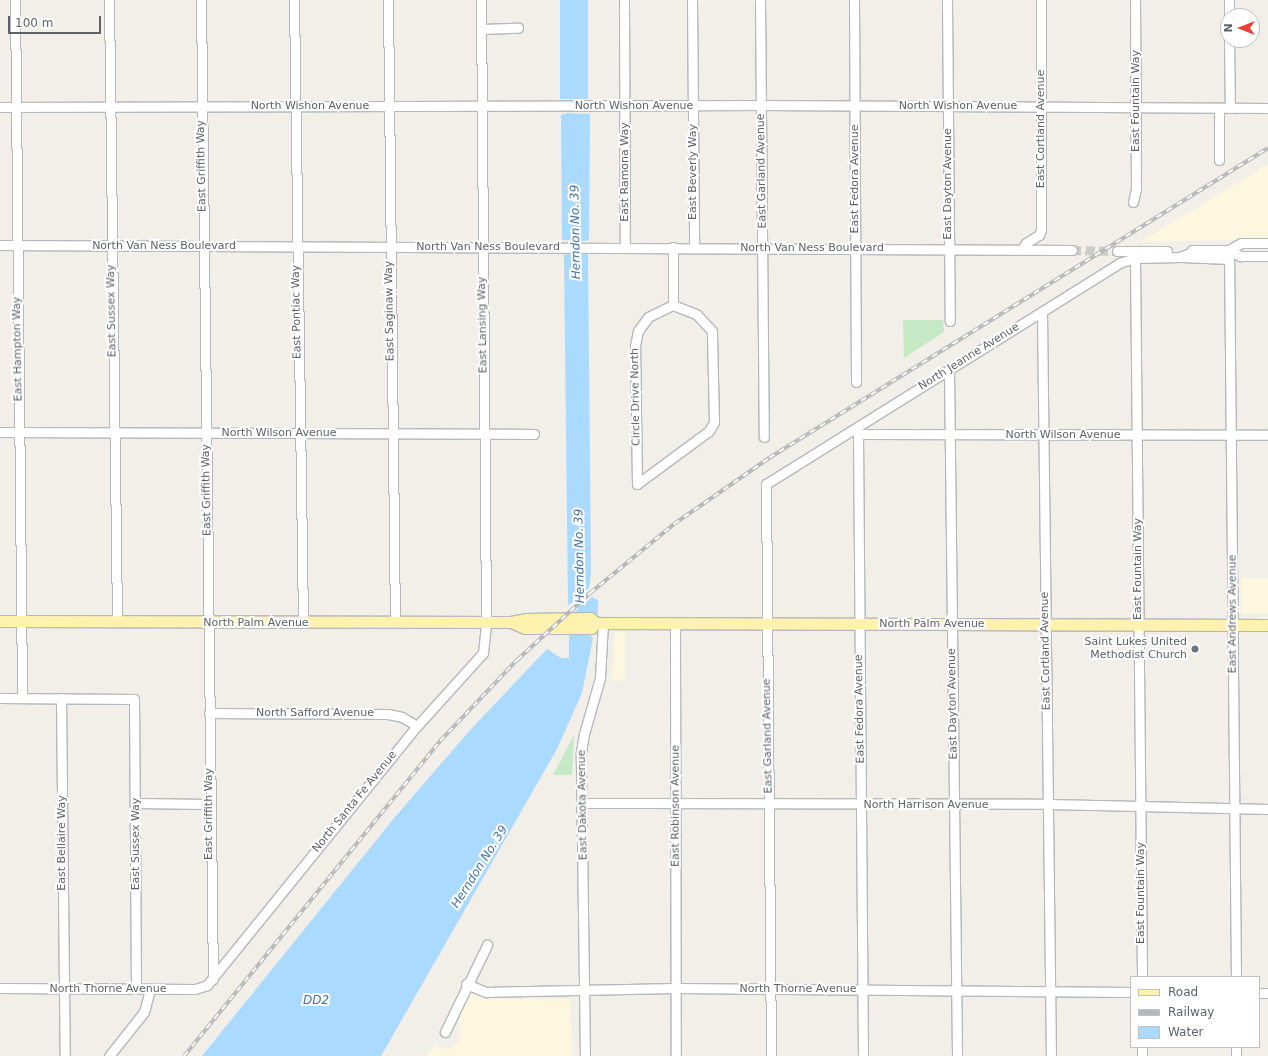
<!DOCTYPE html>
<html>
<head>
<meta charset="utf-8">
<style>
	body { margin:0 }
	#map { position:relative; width:1268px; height:1056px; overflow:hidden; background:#f1efe8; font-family:"DejaVu Sans",sans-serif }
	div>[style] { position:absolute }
	.commercial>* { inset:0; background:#fef7e0; transform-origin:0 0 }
	.green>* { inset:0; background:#c5e8c5 }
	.water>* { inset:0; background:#aadaff; transform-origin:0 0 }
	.canal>* { height:6px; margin:-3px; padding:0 3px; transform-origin:3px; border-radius:3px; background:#aadaff }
	.minor-tunnel>* { height:9px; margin-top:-4.5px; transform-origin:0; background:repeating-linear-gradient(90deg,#ccccc8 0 9px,transparent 0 13.5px) }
	.roads { filter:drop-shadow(1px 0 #b5b8bc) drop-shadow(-1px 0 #b5b8bc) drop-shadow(0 1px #b5b8bc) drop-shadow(0 -1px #b5b8bc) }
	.minor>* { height:9px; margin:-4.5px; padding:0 4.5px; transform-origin:4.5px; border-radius:4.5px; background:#fff }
	.major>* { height:11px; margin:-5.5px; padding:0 5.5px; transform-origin:5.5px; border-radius:5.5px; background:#fff2af }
	.rail>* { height:3.5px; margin-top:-1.75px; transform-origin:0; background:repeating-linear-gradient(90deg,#fff 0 6px,#b6b7b8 0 12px); box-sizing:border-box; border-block:1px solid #b6b7b8 }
	.dots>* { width:11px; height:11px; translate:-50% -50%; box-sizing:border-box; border:2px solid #fff; border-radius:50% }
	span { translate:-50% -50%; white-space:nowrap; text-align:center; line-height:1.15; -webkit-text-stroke:4px #fff; paint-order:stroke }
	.street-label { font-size:11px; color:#5f6368 }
	.worship-label { font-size:11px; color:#5b616d }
	.right { translate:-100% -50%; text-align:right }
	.water-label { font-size:12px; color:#4174aa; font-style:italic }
	.legend { position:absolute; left:1130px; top:976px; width:130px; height:72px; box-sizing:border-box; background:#fff; border:1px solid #bfc1c3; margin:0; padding:5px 7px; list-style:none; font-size:12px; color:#5f6368 }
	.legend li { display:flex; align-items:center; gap:8px; height:20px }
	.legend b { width:20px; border:1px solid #bfc1c3 }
	.north { position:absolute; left:1220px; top:8px; width:40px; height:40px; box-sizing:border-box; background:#fff; border:1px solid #bfc1c3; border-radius:50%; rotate:270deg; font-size:11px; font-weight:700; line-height:16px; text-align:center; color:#5f6368 }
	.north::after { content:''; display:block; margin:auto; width:14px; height:18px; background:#ea4335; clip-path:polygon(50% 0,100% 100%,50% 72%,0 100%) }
	.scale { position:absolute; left:8px; top:16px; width:93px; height:18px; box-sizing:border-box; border:2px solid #5f6368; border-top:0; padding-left:5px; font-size:12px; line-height:14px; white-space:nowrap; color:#5f6368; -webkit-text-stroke:3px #fff; paint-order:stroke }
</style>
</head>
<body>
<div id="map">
	<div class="commercial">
		<i style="clip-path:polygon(1268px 164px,1268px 239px,1140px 242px,1223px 192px)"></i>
		<i style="left:1241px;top:578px;width:27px;height:35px"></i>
		<i style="clip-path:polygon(615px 632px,625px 632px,625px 681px,612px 680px)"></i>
		<i style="clip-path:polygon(470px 993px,487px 998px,570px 999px,572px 1056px,426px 1056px,436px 1044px,448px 1050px,459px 1043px,461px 1035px,458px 1019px)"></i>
	</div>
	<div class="green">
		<i style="clip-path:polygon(903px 320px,943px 320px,944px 332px,904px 358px)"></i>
		<i style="clip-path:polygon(574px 735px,572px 775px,553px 775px)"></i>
	</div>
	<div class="water">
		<i style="left:560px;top:0;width:28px;height:99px"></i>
		<i style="clip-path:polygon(568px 113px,590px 114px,589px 240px,584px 241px,562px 240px,561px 115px)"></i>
		<i style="clip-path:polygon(570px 253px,588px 254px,591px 573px,589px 588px,568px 606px,564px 255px)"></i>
		<i style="clip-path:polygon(592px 597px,598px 600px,598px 614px,573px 613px)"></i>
		<i style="clip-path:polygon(569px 634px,589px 634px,593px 638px,582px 693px,557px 749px,381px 1056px,202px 1056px,395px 817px,472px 728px,547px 649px,561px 658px,569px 658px)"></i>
	</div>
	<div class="canal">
		<i style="left:581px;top:588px;width:26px;rotate:90deg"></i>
	</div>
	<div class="minor-tunnel">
		<i style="left:1072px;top:250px;width:45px;rotate:1.3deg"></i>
	</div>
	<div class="roads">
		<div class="minor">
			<i style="left:15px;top:0;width:697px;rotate:89.42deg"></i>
			<i style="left:109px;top:0;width:622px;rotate:89.26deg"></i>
			<i style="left:201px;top:0;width:979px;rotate:89.3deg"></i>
			<i style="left:294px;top:0;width:623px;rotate:89.17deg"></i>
			<i style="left:388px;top:0;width:622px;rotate:89.36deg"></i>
			<i style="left:624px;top:0;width:247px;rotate:89.8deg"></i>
			<i style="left:692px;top:0;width:247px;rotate:89.5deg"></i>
			<i style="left:760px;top:0;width:437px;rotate:89.5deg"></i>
			<i style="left:854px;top:0;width:382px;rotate:89.7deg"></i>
			<i style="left:947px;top:0;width:321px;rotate:89.5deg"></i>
			<i style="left:1229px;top:0;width:16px;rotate:90deg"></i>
			<i style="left:481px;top:29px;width:37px;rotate:-2deg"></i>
			<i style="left:1229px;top:40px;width:68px;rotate:89.2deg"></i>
			<i style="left:0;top:107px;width:762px;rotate:-0.15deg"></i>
			<i style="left:762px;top:105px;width:506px;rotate:0.34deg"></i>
			<i style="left:1219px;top:160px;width:52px;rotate:-90deg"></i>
			<i style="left:1133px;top:202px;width:13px;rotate:-77deg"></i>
			<i style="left:1136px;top:189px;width:189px;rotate:-90.3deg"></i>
			<i style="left:0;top:245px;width:1072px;rotate:0.27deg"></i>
			<i style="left:673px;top:247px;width:58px;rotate:90deg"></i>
			<i style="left:1022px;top:249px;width:7px;rotate:-56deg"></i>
			<i style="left:1026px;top:243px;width:15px;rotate:-32deg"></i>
			<i style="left:1039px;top:235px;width:5px;rotate:-68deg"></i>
			<i style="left:1041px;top:230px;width:230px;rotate:-90deg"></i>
			<i style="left:1192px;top:250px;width:37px"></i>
			<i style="left:1229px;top:250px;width:14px;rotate:-30deg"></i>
			<i style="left:1241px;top:243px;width:27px"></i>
			<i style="left:1229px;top:250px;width:727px;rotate:89.45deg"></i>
			<i style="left:1229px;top:250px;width:13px;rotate:29deg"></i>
			<i style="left:1240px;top:256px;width:28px"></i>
			<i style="left:1117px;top:251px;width:50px"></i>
			<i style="left:1182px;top:257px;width:47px;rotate:2.4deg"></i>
			<i style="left:1135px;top:258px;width:719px;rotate:89.44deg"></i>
			<i style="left:1042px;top:312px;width:744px;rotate:89.31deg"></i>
			<i style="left:949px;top:370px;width:686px;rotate:89.33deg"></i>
			<i style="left:855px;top:429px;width:6px;rotate:59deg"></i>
			<i style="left:858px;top:434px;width:622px;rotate:89.54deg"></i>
			<i style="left:0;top:432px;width:534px;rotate:0.21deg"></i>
			<i style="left:858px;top:434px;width:410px;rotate:0.1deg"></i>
			<i style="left:637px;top:484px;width:89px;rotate:-36.4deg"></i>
			<i style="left:709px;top:431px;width:10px;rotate:-61deg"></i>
			<i style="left:714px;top:422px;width:91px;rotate:-91.3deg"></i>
			<i style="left:712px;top:331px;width:23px;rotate:-133deg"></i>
			<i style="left:696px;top:314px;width:25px;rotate:-159deg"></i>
			<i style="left:637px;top:484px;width:138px;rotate:-90.8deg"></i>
			<i style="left:635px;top:346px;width:15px;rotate:-79deg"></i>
			<i style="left:638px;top:331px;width:17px;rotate:-54deg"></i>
			<i style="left:648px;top:317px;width:28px;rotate:-26deg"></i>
			<i style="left:675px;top:623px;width:433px;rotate:89.9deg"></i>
			<i style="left:0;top:698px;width:134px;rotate:0.4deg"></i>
			<i style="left:134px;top:699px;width:290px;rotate:89.6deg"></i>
			<i style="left:61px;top:698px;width:358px;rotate:89.4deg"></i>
			<i style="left:209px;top:713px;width:179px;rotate:0.3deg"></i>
			<i style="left:388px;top:714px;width:14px;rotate:12deg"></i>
			<i style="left:402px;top:717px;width:17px;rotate:31deg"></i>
			<i style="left:136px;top:803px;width:73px;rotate:0.8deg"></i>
			<i style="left:584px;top:803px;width:464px;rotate:0.1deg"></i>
			<i style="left:1048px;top:804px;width:220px;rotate:1.3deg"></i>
			<i style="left:466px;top:984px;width:22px;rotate:22deg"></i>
			<i style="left:486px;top:992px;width:190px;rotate:-1.2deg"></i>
			<i style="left:676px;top:988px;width:455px;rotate:0.5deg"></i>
			<i style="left:0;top:988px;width:195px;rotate:0.3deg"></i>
			<i style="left:195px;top:989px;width:13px;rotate:-18deg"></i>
			<i style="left:207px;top:985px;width:333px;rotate:-51deg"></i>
			<i style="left:417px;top:726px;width:98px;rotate:-47.9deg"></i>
			<i style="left:483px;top:653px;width:31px;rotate:-84deg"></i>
			<i style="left:486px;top:622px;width:622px;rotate:-90.46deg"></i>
			<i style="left:1259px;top:993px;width:9px"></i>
			<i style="left:445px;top:1032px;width:97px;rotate:-64.2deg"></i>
			<i style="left:1142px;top:1047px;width:9px;rotate:90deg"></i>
			<i style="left:1236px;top:1047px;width:9px;rotate:90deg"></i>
			<i style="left:109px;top:1056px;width:56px;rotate:-51.5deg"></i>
			<i style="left:144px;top:1012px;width:24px;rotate:-75deg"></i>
			<i style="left:585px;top:1056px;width:304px;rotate:-90.8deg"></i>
			<i style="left:581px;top:752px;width:18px;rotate:-81deg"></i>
			<i style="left:584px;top:734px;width:58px;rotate:-74.1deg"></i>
			<i style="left:600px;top:678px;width:55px;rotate:-86.9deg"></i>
			<i style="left:771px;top:1056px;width:572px;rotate:-90.5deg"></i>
			<i style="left:766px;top:484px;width:416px;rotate:-32deg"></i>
			<i style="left:1119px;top:263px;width:17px;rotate:-17deg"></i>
			<i style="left:1135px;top:258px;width:45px;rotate:-1.3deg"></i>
			<i style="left:1180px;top:257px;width:18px;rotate:-22deg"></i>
		</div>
		<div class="major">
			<i style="left:0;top:621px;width:511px;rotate:0.11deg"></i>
			<i style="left:511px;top:622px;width:16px;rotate:-11deg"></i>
			<i style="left:527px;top:619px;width:63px;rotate:-0.9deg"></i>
			<i style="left:590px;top:618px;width:8px;rotate:40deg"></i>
			<i style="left:596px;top:623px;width:7px"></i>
			<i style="left:603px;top:623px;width:665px;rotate:0.17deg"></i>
			<i style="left:511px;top:622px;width:15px;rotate:23deg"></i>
			<i style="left:525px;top:628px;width:66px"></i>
			<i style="left:591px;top:628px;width:7px;rotate:-45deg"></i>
		</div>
	</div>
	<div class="rail">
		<i style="left:184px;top:1056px;width:406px;rotate:-50.9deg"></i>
		<i style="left:440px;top:741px;width:112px;rotate:-46.5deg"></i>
		<i style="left:517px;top:660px;width:99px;rotate:-42.5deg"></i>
		<i style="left:590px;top:593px;width:109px;rotate:-39.4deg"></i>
		<i style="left:674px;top:524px;width:116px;rotate:-34.8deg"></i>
		<i style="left:769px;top:458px;width:587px;rotate:-31.85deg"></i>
	</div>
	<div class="dots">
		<i style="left:1195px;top:649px;background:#6b7280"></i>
	</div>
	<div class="street-label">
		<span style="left:1136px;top:101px;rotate:-90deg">East Fountain Way</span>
		<span style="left:310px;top:106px">North Wishon Avenue</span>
		<span style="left:634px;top:106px">North Wishon Avenue</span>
		<span style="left:958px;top:106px">North Wishon Avenue</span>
		<span style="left:1041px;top:129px;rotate:-90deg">East Cortland Avenue</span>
		<span style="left:202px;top:166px;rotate:-91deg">East Griffith Way</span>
		<span style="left:762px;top:171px;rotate:-91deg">East Garland Avenue</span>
		<span style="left:625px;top:172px;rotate:-90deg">East Ramona Way</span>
		<span style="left:693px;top:172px;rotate:-90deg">East Beverly Way</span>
		<span style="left:855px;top:179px;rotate:-90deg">East Fedora Avenue</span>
		<span style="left:948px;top:184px;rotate:-90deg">East Dayton Avenue</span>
		<span style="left:164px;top:246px">North Van Ness Boulevard</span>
		<span style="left:488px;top:247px">North Van Ness Boulevard</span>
		<span style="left:812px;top:248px">North Van Ness Boulevard</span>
		<span style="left:112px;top:311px;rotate:-91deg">East Sussex Way</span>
		<span style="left:390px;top:311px;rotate:-91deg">East Saginaw Way</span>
		<span style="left:297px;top:312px;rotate:-91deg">East Pontiac Way</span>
		<span style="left:483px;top:325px;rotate:-91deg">East Lansing Way</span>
		<span style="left:18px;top:349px;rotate:-91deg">East Hampton Way</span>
		<span style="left:969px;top:357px;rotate:-32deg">North Jeanne Avenue</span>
		<span style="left:636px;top:397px;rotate:-91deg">Circle Drive North</span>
		<span style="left:279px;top:433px">North Wilson Avenue</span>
		<span style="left:1063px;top:435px">North Wilson Avenue</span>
		<span style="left:207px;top:490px;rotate:-91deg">East Griffith Way</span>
		<span style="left:1138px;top:569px;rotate:-90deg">East Fountain Way</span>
		<span style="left:1233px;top:614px;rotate:-90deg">East Andrews Avenue</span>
		<span style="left:256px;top:623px">North Palm Avenue</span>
		<span style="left:932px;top:624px">North Palm Avenue</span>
		<span style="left:1046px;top:651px;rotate:-91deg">East Cortland Avenue</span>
		<span style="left:953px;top:704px;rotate:-91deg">East Dayton Avenue</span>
		<span style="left:860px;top:709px;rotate:-91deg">East Fedora Avenue</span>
		<span style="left:315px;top:713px">North Safford Avenue</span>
		<span style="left:768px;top:736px;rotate:-91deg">East Garland Avenue</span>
		<span style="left:355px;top:802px;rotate:-51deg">North Santa Fe Avenue</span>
		<span style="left:583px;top:805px;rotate:-91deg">East Dakota Avenue</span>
		<span style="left:926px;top:805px">North Harrison Avenue</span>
		<span style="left:676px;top:806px;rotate:-90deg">East Robinson Avenue</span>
		<span style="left:209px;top:814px;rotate:-90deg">East Griffith Way</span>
		<span style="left:62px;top:843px;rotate:-90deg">East Bellaire Way</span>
		<span style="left:136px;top:844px;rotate:-90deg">East Sussex Way</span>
		<span style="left:1141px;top:893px;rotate:-90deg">East Fountain Way</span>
		<span style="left:108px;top:989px">North Thorne Avenue</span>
		<span style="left:798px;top:989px">North Thorne Avenue</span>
	</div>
	<div class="worship-label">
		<span class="right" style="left:1187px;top:649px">Saint Lukes United<br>Methodist Church</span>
	</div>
	<div class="water-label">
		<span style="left:576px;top:232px;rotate:-91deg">Herndon No. 39</span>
		<span style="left:580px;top:556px;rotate:-91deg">Herndon No. 39</span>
		<span style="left:480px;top:867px;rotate:-58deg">Herndon No. 39</span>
		<span style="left:316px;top:1001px">DD2</span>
	</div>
	<ul class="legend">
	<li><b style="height:5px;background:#fff2af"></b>Road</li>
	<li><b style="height:5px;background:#b6b7b8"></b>Railway</li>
	<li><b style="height:11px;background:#aadaff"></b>Water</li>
	</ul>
	<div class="north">N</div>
	<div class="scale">100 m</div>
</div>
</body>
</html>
